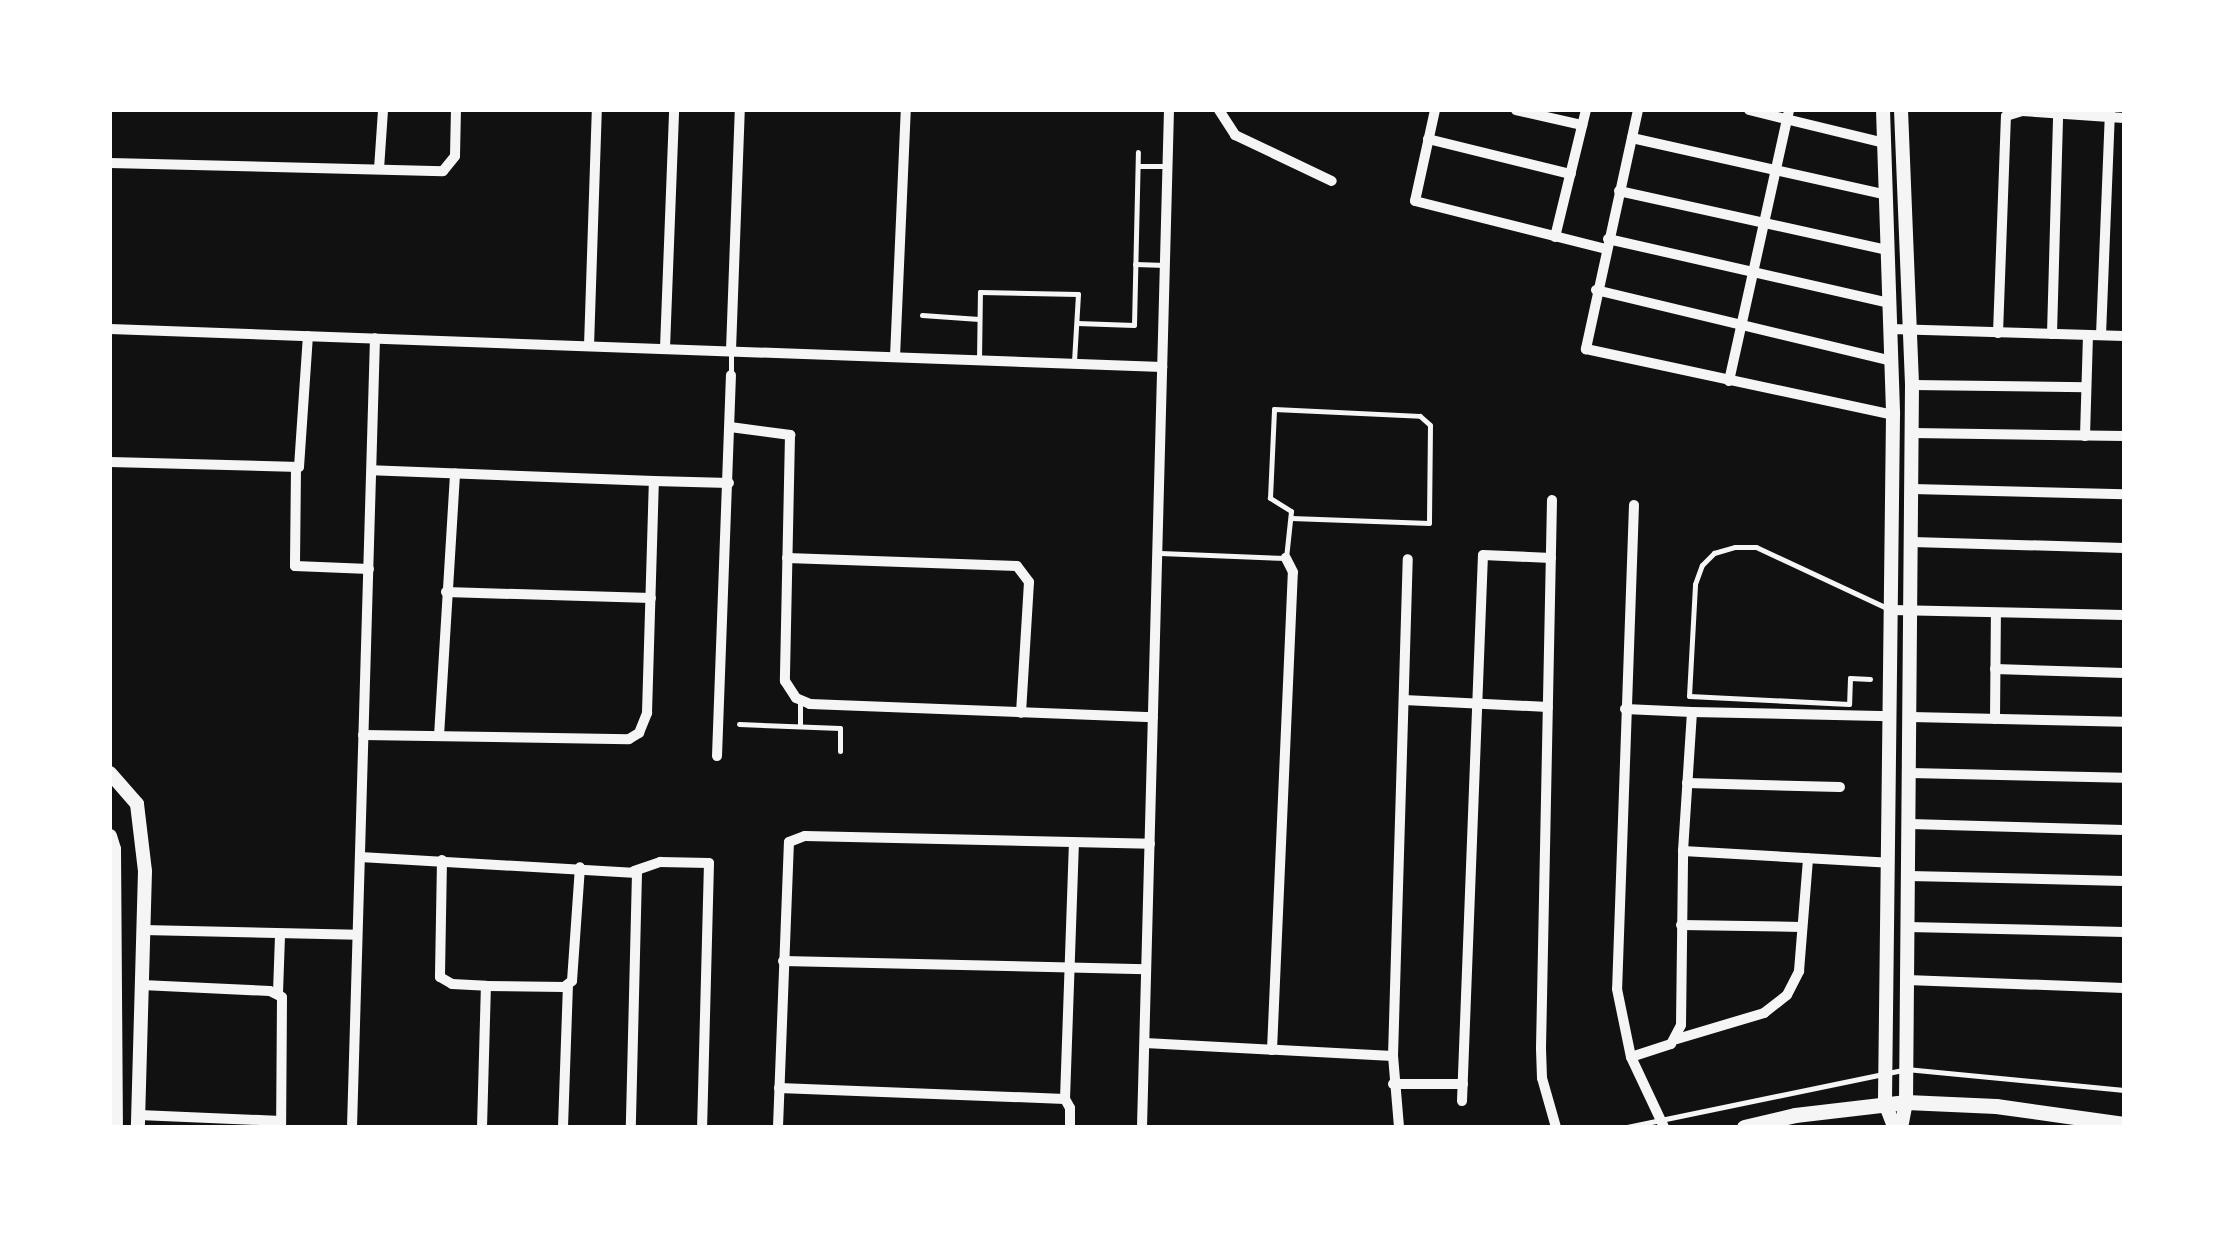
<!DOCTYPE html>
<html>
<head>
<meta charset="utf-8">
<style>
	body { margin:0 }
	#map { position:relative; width:2234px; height:1237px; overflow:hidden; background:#111; font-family:Quicksand,sans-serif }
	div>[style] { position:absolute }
	.service>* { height:5px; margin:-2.5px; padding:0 2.5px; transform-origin:2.5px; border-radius:2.5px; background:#f5f5f5 }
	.minor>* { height:10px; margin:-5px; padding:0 5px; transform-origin:5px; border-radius:5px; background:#f5f5f5 }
	.tertiary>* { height:14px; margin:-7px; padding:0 7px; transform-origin:7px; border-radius:7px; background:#f5f5f5 }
	.secondary>* { height:15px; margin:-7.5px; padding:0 7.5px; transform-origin:7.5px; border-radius:7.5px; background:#f5f5f5 }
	span { translate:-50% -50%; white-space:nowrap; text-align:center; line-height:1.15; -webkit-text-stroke:9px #fff; paint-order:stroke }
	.frame { position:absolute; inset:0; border:112px solid #fff; pointer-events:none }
</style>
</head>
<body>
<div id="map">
	<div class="service">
		<i style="left:1138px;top:166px;width:29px"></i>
		<i style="left:1135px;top:264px;width:30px;rotate:2deg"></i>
		<i style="left:922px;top:315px;width:57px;rotate:4deg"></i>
		<i style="left:1077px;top:323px;width:57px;rotate:2deg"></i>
		<i style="left:1134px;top:325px;width:173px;rotate:-88.7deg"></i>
		<i style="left:979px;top:360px;width:68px;rotate:-89.2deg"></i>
		<i style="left:980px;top:292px;width:98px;rotate:1.2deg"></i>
		<i style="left:1078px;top:294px;width:67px;rotate:93.4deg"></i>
		<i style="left:731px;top:375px;width:22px;rotate:-90deg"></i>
		<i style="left:1160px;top:553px;width:126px;rotate:2.3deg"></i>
		<i style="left:1286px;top:558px;width:47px;rotate:-83.9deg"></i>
		<i style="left:1291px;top:511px;width:25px;rotate:-148deg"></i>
		<i style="left:1270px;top:498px;width:89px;rotate:-87.4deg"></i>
		<i style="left:1274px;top:409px;width:146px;rotate:2.7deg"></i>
		<i style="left:1420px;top:416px;width:13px;rotate:42deg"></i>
		<i style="left:1430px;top:425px;width:98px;rotate:90.6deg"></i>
		<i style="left:1429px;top:523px;width:138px;rotate:-177.9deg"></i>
		<i style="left:1870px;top:679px;width:20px;rotate:-177deg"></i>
		<i style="left:1850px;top:678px;width:26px;rotate:92deg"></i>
		<i style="left:1849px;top:704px;width:160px;rotate:-177.1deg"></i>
		<i style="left:1689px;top:696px;width:112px;rotate:-86.9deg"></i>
		<i style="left:1695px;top:584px;width:20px;rotate:-70deg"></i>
		<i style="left:1702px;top:565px;width:17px;rotate:-45deg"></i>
		<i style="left:1714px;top:553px;width:22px;rotate:-16deg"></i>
		<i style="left:1735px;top:547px;width:21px"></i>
		<i style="left:1756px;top:547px;width:147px;rotate:25deg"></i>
		<i style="left:800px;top:700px;width:26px;rotate:90deg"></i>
		<i style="left:739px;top:724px;width:101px;rotate:2.3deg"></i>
		<i style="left:840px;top:728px;width:23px;rotate:90deg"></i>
		<i style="left:1627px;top:1127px;width:285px;rotate:-11.7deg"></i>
		<i style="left:1906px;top:1069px;width:219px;rotate:5.5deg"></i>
	</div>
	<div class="minor">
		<i style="left:1219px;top:110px;width:30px;rotate:57deg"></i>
		<i style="left:1235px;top:135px;width:107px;rotate:25.4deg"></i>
		<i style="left:1435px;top:110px;width:93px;rotate:102.4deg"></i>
		<i style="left:1415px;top:201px;width:197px;rotate:14.1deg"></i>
		<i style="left:1516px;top:110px;width:68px;rotate:12.8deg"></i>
		<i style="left:1638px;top:110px;width:245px;rotate:102.3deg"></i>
		<i style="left:1586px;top:349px;width:314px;rotate:12.1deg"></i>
		<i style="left:1749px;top:110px;width:139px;rotate:13.7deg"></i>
		<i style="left:1632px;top:138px;width:260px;rotate:12.6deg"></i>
		<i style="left:1428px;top:139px;width:147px;rotate:13.8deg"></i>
		<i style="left:110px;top:163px;width:333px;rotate:1.4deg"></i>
		<i style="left:443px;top:171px;width:19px;rotate:-51deg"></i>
		<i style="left:455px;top:156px;width:46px;rotate:-88.8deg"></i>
		<i style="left:379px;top:169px;width:59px;rotate:-86.1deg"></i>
		<i style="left:1619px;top:191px;width:275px;rotate:12.4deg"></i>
		<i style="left:1555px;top:237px;width:131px;rotate:-76.3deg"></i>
		<i style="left:1608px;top:239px;width:289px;rotate:12.8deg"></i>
		<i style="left:1596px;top:290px;width:304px;rotate:13.5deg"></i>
		<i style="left:110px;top:329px;width:1053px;rotate:2.07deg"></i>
		<i style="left:1891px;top:329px;width:233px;rotate:1.7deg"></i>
		<i style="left:1998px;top:333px;width:217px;rotate:-87.9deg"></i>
		<i style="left:2006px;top:116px;width:17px;rotate:-17deg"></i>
		<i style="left:2022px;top:111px;width:102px;rotate:3.9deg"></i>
		<i style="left:2052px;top:334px;width:218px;rotate:-88.4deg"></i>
		<i style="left:2101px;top:335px;width:225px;rotate:-87.7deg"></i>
		<i style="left:589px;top:346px;width:236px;rotate:-88.1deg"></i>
		<i style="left:665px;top:348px;width:238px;rotate:-87.8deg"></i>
		<i style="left:731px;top:350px;width:240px;rotate:-87.9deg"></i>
		<i style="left:895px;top:357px;width:247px;rotate:-87.5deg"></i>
		<i style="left:1729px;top:381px;width:278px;rotate:-77.5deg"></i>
		<i style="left:1912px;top:385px;width:174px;rotate:0.7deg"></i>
		<i style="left:730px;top:427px;width:61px;rotate:7.6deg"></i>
		<i style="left:790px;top:435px;width:246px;rotate:91.2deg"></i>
		<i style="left:785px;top:681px;width:20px;rotate:57deg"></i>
		<i style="left:796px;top:698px;width:15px;rotate:23deg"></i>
		<i style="left:810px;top:704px;width:343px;rotate:2.2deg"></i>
		<i style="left:1912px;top:433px;width:212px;rotate:0.8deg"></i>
		<i style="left:2085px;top:436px;width:101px;rotate:-88.3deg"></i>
		<i style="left:110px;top:462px;width:189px;rotate:1.5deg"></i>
		<i style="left:299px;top:467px;width:131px;rotate:-86.1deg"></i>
		<i style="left:296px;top:468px;width:98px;rotate:90.6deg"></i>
		<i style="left:295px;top:566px;width:74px;rotate:2.3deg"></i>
		<i style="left:654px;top:481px;width:75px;rotate:1.5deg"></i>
		<i style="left:1912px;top:489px;width:212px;rotate:1.4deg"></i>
		<i style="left:1552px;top:500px;width:549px;rotate:91.15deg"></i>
		<i style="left:1541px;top:1049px;width:29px;rotate:88deg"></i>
		<i style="left:1542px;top:1078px;width:51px;rotate:74.1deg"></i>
		<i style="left:1634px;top:505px;width:484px;rotate:92deg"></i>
		<i style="left:1617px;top:989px;width:69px;rotate:78.4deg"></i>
		<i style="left:1631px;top:1057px;width:77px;rotate:64.8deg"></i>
		<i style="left:1912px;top:542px;width:212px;rotate:1.6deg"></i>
		<i style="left:787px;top:558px;width:230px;rotate:2deg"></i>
		<i style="left:1017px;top:566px;width:20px;rotate:53deg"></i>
		<i style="left:1029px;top:582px;width:131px;rotate:93.5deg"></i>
		<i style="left:446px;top:592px;width:205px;rotate:1.7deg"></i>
		<i style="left:1891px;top:610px;width:233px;rotate:1.2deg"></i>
		<i style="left:1995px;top:669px;width:129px;rotate:1.8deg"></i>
		<i style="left:1404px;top:700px;width:144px;rotate:2.8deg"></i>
		<i style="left:1625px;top:709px;width:67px;rotate:2.6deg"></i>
		<i style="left:1911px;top:717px;width:213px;rotate:1.3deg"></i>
		<i style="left:1995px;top:719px;width:106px;rotate:-89.5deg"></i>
		<i style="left:363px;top:735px;width:266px;rotate:0.9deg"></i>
		<i style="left:629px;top:739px;width:12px;rotate:-31deg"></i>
		<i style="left:639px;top:733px;width:22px;rotate:-68deg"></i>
		<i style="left:647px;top:713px;width:232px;rotate:-88.3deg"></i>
		<i style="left:654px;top:481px;width:282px;rotate:-177.8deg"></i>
		<i style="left:439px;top:736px;width:263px;rotate:-86.5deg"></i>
		<i style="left:717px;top:756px;width:381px;rotate:-87.9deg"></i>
		<i style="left:1910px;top:773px;width:214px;rotate:1.3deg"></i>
		<i style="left:1687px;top:783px;width:153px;rotate:1.5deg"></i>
		<i style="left:1910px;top:824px;width:214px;rotate:1.6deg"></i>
		<i style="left:1683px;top:851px;width:206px;rotate:3.3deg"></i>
		<i style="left:360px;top:857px;width:277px;rotate:3.3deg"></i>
		<i style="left:637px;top:873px;width:254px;rotate:91.4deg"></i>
		<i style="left:442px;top:860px;width:117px;rotate:91deg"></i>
		<i style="left:440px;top:977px;width:14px;rotate:30deg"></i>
		<i style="left:452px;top:984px;width:34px;rotate:3deg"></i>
		<i style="left:486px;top:986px;width:78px;rotate:0.7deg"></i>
		<i style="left:564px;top:987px;width:10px;rotate:-37deg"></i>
		<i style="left:572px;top:981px;width:114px;rotate:-86deg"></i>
		<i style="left:634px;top:871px;width:28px;rotate:-19deg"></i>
		<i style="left:660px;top:862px;width:49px;rotate:1.2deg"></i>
		<i style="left:709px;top:863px;width:264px;rotate:91.5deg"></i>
		<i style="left:1909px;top:876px;width:215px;rotate:1.3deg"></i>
		<i style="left:1681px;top:925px;width:121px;rotate:0.9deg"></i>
		<i style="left:1908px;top:927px;width:216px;rotate:1.3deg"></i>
		<i style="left:143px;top:930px;width:214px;rotate:1.3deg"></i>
		<i style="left:783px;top:961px;width:363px;rotate:1.3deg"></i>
		<i style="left:1907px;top:980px;width:217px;rotate:2.1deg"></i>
		<i style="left:142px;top:985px;width:128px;rotate:2.7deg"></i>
		<i style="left:270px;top:991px;width:13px;rotate:27deg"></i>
		<i style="left:282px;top:997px;width:130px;rotate:90.4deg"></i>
		<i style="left:278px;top:993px;width:58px;rotate:-88deg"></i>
		<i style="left:1677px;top:1039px;width:91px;rotate:-16.6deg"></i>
		<i style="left:1764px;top:1013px;width:29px;rotate:-38deg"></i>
		<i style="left:1787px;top:995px;width:27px;rotate:-63deg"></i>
		<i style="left:1799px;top:971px;width:113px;rotate:-85.4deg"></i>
		<i style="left:1145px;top:1043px;width:248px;rotate:3deg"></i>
		<i style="left:1272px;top:1050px;width:478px;rotate:-87.5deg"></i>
		<i style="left:1293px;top:572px;width:16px;rotate:-117deg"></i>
		<i style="left:1631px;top:1057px;width:42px;rotate:-18deg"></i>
		<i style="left:1671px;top:1044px;width:21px;rotate:-62deg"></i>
		<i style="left:1681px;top:1025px;width:174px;rotate:-89.3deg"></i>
		<i style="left:1683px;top:851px;width:139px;rotate:-86.3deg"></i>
		<i style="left:1692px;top:712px;width:199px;rotate:1.2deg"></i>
		<i style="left:1393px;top:1084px;width:70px"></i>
		<i style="left:779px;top:1088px;width:286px;rotate:2.2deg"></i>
		<i style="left:1065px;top:1099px;width:10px;rotate:61deg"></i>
		<i style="left:1070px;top:1108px;width:19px;rotate:90deg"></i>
		<i style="left:1065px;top:1099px;width:256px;rotate:-88deg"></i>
		<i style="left:1462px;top:1101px;width:546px;rotate:-87.8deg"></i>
		<i style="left:1483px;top:555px;width:68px;rotate:2.5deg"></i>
		<i style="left:139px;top:1115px;width:142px;rotate:2.4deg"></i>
		<i style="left:352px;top:1127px;width:789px;rotate:-88.33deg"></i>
		<i style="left:482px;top:1127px;width:141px;rotate:-88.4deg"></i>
		<i style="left:563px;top:1127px;width:142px;rotate:-88deg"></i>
		<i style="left:778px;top:1127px;width:285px;rotate:-87.8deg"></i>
		<i style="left:789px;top:842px;width:17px;rotate:-21deg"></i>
		<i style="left:805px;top:836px;width:345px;rotate:1.3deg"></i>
		<i style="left:1142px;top:1127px;width:1017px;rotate:-88.48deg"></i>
		<i style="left:1399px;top:1127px;width:71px;rotate:-94.8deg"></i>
		<i style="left:1393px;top:1056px;width:497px;rotate:-88.3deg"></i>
	</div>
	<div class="tertiary">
		<i style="left:1883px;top:110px;width:305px;rotate:88.1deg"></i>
		<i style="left:1893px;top:415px;width:688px;rotate:90.67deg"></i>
		<i style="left:1885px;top:1103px;width:26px;rotate:69deg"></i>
		<i style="left:1901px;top:110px;width:275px;rotate:87.7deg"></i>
		<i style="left:1912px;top:385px;width:717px;rotate:90.48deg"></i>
		<i style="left:1906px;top:1102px;width:25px;rotate:101deg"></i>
		<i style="left:110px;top:773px;width:41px;rotate:48.9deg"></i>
		<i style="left:137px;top:804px;width:67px;rotate:83.2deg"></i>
		<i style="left:145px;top:871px;width:256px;rotate:91.6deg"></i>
		<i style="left:110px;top:836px;width:14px;rotate:73deg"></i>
		<i style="left:114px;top:849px;width:278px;rotate:89.6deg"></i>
	</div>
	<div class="secondary">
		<i style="left:1744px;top:1127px;width:52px;rotate:-13.2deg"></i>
		<i style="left:1795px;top:1115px;width:112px;rotate:-6.7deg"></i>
		<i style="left:1906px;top:1102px;width:90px;rotate:2.5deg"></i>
		<i style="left:1996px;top:1106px;width:129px;rotate:8deg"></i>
	</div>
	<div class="frame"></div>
</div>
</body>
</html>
